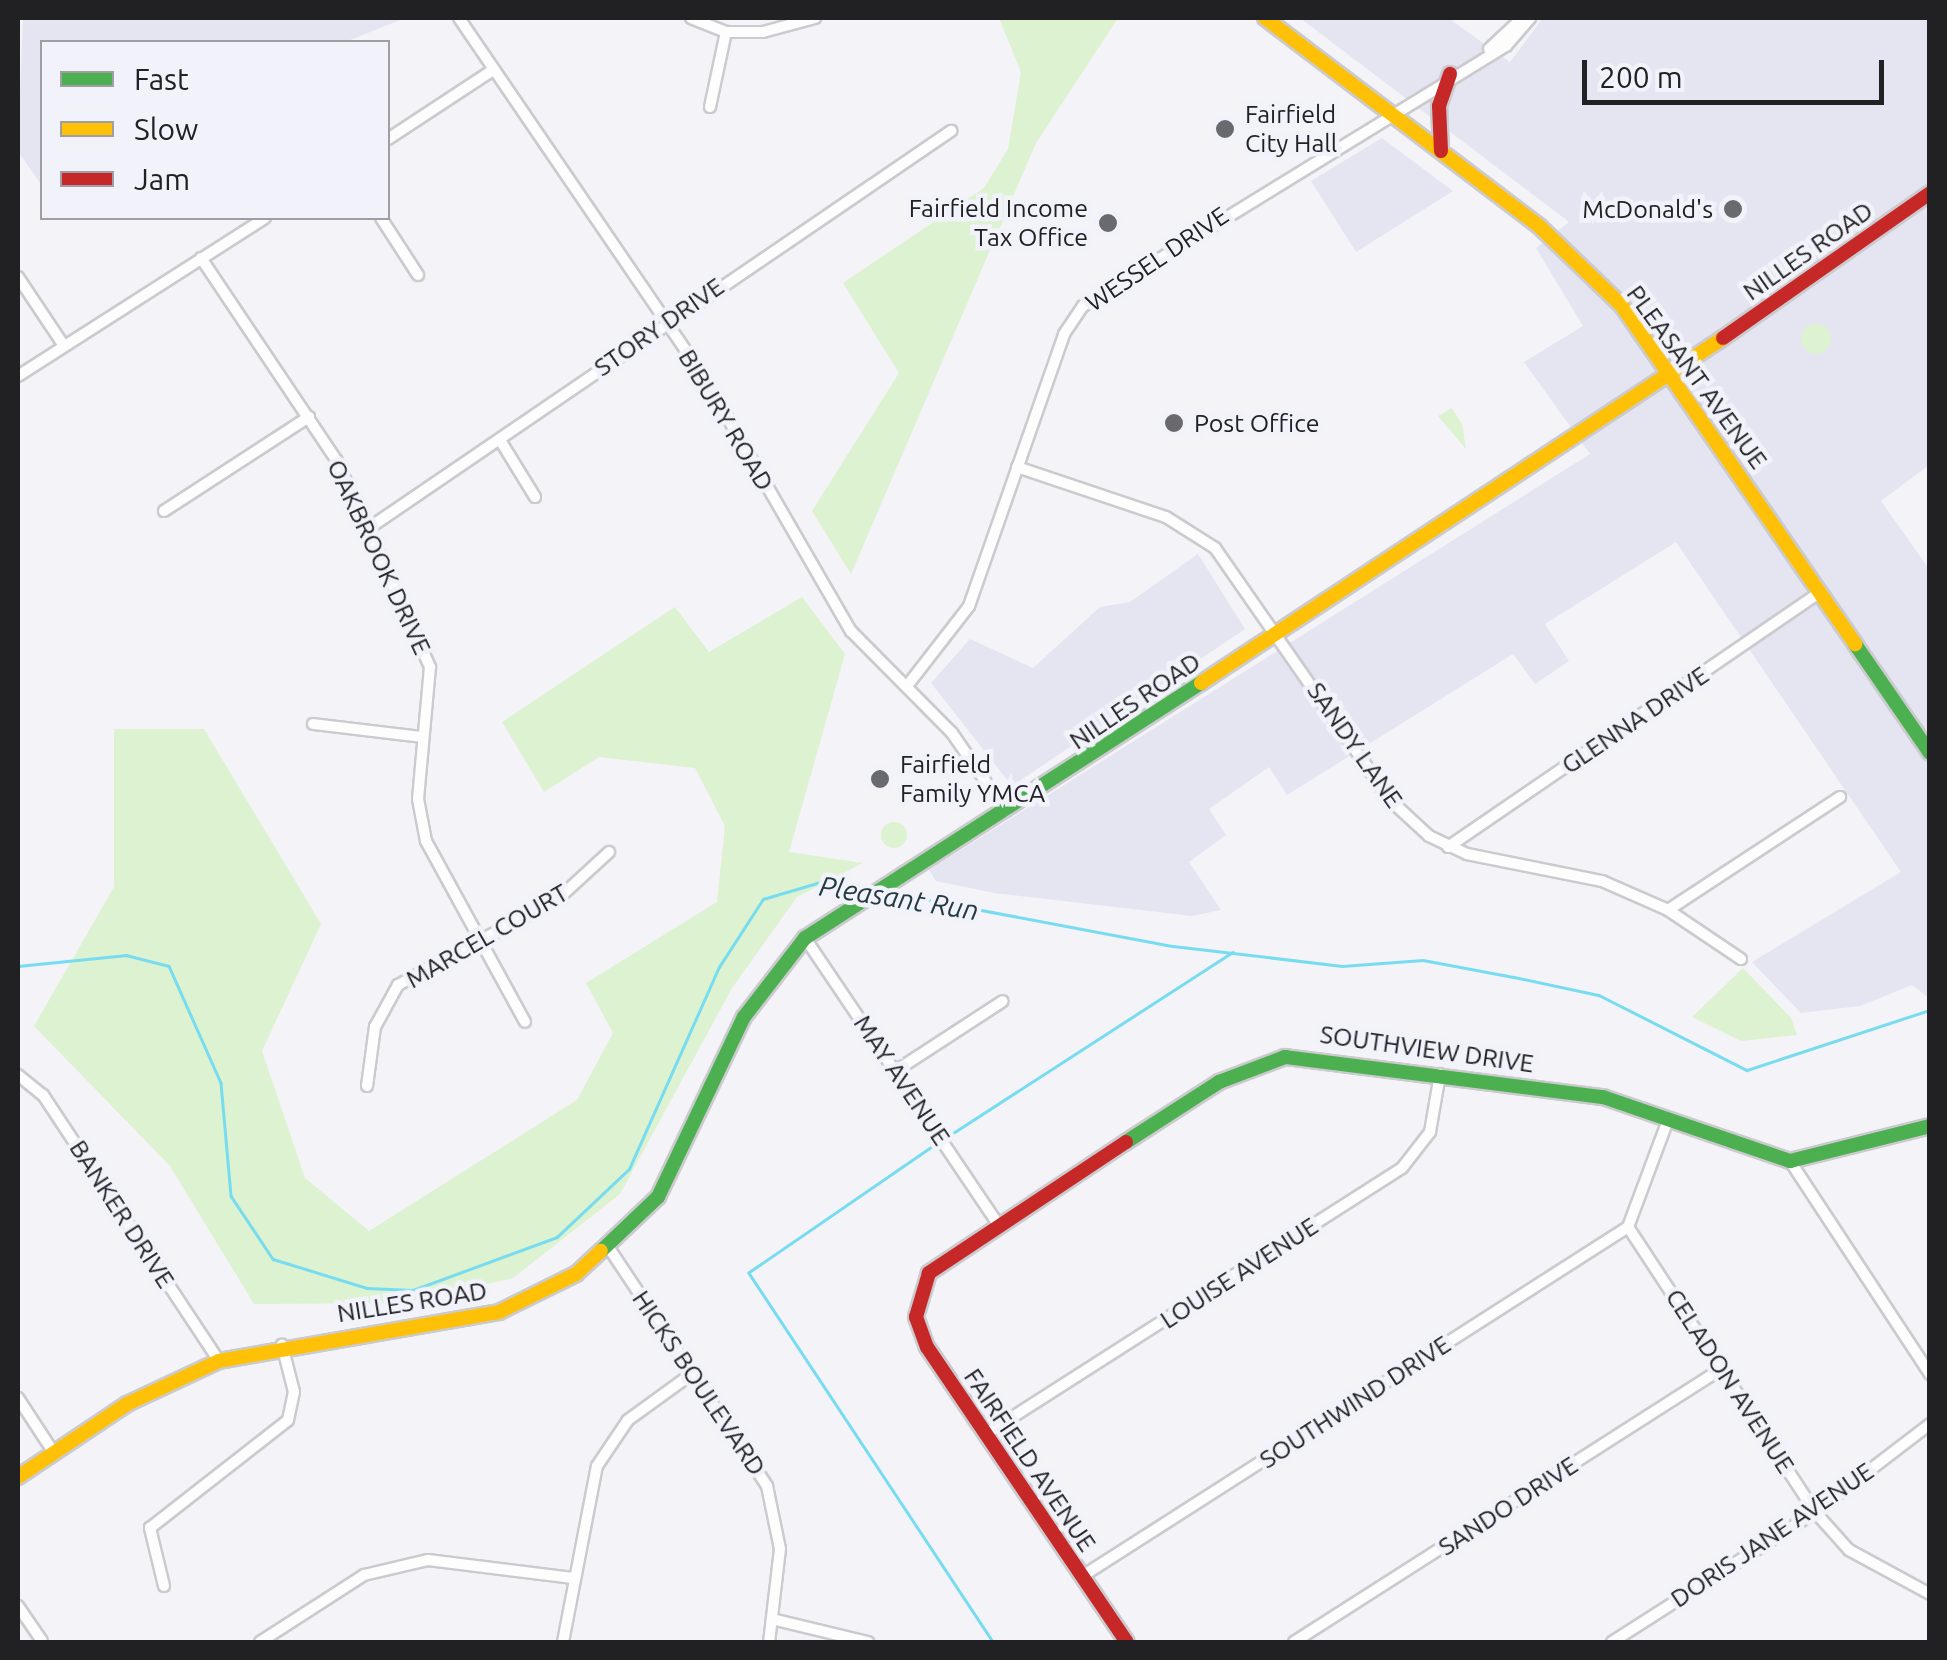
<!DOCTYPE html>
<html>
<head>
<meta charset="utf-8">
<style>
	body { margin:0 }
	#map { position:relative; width:1947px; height:1660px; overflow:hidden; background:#f3f3f8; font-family:Ubuntu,sans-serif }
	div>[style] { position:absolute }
	.built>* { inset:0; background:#e4e5f0 }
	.green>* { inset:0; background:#ddf2d0 }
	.round { border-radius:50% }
	.stream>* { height:2.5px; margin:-1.25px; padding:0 1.25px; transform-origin:1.25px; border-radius:1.25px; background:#78dcf0 }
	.roads { filter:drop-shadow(2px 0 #cbcbcf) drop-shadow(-2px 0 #cbcbcf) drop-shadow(0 2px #cbcbcf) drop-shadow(0 -2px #cbcbcf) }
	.street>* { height:10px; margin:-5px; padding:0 5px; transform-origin:5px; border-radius:5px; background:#fdfdfe }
	.fast>* { height:14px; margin:-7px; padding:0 7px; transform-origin:7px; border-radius:7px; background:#4caf50 }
	.slow>* { height:14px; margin:-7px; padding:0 7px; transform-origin:7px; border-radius:7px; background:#ffc107 }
	.jam>* { height:14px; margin:-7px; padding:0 7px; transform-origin:7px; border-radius:7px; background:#c62828 }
	.dots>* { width:28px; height:28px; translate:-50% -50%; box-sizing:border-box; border:5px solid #f1f2fa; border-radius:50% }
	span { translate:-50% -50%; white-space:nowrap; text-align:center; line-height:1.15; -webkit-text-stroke:9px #f1f2fa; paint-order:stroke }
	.poi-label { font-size:25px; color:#212124 }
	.left { translate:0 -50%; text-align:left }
	.right { translate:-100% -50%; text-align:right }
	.street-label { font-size:25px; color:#212124 }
	.water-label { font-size:28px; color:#233a3f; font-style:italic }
	.frame { position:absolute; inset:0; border:20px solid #212124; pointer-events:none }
	.legend { position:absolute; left:40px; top:40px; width:350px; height:180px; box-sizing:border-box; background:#f1f2fa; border:2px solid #9e9ea4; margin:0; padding:12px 18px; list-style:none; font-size:30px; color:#212124 }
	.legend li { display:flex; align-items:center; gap:20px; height:50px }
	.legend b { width:50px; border:2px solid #9e9ea4 }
	.scale { position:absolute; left:1582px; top:60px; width:302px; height:45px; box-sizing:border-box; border:5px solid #212124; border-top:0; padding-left:12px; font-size:30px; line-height:35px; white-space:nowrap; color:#212124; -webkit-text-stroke:8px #f1f2fa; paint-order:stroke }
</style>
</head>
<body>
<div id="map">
	<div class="built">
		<i style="clip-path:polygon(23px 18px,405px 18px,345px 42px,42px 42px,42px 186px,18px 151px)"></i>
		<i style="clip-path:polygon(1300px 18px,1448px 18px,1510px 62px,1543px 18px,1929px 18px,1929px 465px,1881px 501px,1929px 569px,1929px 998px,1912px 985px,1860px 1006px,1801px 1013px,1752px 962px,1901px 872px,1676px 542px,1545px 624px,1569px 661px,1535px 684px,1513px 654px,1287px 795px,1269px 767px,1209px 809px,1226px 835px,1189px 862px,1221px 910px,1192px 916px,994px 893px,936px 881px,929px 870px,1590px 454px,1524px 362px,1583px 326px,1536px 248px,1569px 222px)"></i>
		<i style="clip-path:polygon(1382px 138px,1453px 191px,1356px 252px,1311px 181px)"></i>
		<i style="clip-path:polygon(1198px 554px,1245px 629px,1012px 786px,931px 683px,970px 639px,1033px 668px,1100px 607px,1130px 602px)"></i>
	</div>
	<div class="green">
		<i style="clip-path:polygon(999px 18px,1118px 18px,1036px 143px,851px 574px,812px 511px,899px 373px,843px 283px,984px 188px,1008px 149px,1021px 72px)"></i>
		<i class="round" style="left:1801px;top:324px;width:30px;height:30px"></i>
		<i style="clip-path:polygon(1452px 408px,1462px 424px,1466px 449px,1438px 416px)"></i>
		<i style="clip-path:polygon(802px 597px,845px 654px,789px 852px,863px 863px,797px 897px,732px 988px,620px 1194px,513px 1278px,402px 1303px,254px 1304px,170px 1166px,34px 1026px,114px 887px,114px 729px,204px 729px,321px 924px,262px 1051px,305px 1178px,369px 1231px,577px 1100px,613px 1033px,586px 983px,717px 902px,725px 826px,695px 768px,599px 757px,544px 792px,502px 722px,675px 607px,709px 652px)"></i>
		<i class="round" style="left:881px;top:822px;width:26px;height:26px"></i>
		<i style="clip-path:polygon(1743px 968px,1791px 1018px,1797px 1035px,1741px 1041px,1692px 1017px)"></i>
	</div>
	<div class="stream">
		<i style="left:886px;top:892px;width:292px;rotate:10.7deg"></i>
		<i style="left:1173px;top:946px;width:170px;rotate:6.7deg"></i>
		<i style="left:1342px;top:966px;width:81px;rotate:-4.2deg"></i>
		<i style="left:1423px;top:960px;width:93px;rotate:10.6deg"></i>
		<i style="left:1514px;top:977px;width:87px;rotate:12deg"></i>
		<i style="left:1599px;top:995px;width:166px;rotate:26.9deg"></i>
		<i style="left:1747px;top:1070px;width:193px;rotate:-18.2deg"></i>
		<i style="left:18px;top:966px;width:109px;rotate:-5.8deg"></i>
		<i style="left:126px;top:955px;width:44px;rotate:14.3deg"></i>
		<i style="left:169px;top:966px;width:128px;rotate:66deg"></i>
		<i style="left:221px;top:1083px;width:113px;rotate:84.9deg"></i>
		<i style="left:231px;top:1196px;width:76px;rotate:56.3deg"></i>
		<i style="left:273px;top:1259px;width:98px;rotate:17.1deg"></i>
		<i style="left:367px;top:1288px;width:46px;rotate:2.5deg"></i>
		<i style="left:413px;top:1290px;width:153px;rotate:-20.2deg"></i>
		<i style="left:557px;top:1237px;width:99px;rotate:-43.4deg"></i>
		<i style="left:629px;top:1169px;width:221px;rotate:-66deg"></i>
		<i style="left:719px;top:967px;width:81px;rotate:-57.1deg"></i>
		<i style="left:763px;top:899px;width:64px;rotate:-16.4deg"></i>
		<i style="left:824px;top:881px;width:46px;rotate:10.1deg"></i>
		<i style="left:953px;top:1133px;width:333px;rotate:-32.9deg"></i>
		<i style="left:932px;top:1147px;width:222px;rotate:145.5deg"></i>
		<i style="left:749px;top:1273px;width:442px;rotate:56.5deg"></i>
	</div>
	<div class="roads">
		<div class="street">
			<i style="left:459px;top:18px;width:440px;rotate:55.7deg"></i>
			<i style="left:707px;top:382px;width:288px;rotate:60deg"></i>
			<i style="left:851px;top:631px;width:144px;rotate:45.3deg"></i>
			<i style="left:952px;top:733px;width:95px;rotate:55.3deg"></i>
			<i style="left:691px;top:18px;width:38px;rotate:22deg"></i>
			<i style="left:726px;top:32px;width:37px"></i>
			<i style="left:763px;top:32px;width:54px;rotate:-15.1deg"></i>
			<i style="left:1489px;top:49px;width:45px;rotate:-43.2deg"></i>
			<i style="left:710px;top:107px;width:77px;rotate:-78deg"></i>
			<i style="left:388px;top:139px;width:122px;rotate:-33.3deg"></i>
			<i style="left:381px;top:218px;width:68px;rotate:57deg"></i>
			<i style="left:201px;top:258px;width:244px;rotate:56.2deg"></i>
			<i style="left:337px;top:461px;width:226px;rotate:65.7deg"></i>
			<i style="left:430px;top:667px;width:133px;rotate:95.2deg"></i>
			<i style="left:418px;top:799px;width:43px;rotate:79.2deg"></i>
			<i style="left:426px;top:841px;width:206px;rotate:61.3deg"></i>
			<i style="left:18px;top:277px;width:83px;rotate:56.3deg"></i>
			<i style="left:18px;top:376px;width:293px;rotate:-32.6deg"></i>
			<i style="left:500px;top:440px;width:67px;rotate:58.4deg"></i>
			<i style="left:1017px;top:467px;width:157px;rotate:18.6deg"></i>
			<i style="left:1166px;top:517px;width:58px;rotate:32.3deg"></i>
			<i style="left:1215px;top:548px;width:307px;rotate:55.2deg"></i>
			<i style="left:1390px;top:800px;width:53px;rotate:42.7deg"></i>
			<i style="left:1429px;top:836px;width:42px;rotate:25.3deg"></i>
			<i style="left:1467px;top:854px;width:138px;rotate:11.3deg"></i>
			<i style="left:1602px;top:881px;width:72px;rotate:23.7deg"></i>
			<i style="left:1668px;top:910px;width:88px;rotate:33.9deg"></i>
			<i style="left:164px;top:511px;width:173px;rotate:-33deg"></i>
			<i style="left:369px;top:528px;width:705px;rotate:-34.3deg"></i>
			<i style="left:907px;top:686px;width:101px;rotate:-52.2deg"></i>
			<i style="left:969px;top:606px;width:288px;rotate:-70.7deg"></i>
			<i style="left:1064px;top:334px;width:34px;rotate:-56deg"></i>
			<i style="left:1083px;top:306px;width:497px;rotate:-31.6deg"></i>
			<i style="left:1506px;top:46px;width:37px;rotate:-49deg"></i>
			<i style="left:313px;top:724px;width:110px;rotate:6.8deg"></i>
			<i style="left:1448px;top:847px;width:451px;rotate:-34.4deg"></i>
			<i style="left:1668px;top:910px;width:206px;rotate:-33.3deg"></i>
			<i style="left:805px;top:938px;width:345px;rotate:56deg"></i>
			<i style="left:897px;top:1070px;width:126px;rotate:-33.1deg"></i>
			<i style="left:18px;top:1075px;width:32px;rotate:39deg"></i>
			<i style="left:43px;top:1095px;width:319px;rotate:56.5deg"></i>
			<i style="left:367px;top:1086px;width:60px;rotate:-82.3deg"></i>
			<i style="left:375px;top:1027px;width:48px;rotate:-61.3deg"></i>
			<i style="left:398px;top:985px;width:183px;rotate:-28.4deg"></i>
			<i style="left:559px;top:898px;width:68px;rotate:-42.6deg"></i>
			<i style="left:1790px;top:1161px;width:255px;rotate:56.7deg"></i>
			<i style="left:1628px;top:1227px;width:341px;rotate:56.7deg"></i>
			<i style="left:1815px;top:1512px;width:51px;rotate:48.2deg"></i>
			<i style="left:1849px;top:1550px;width:92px;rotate:28.5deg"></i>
			<i style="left:1628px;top:1227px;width:114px;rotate:-69.5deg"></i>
			<i style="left:609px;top:1248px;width:286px;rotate:56.4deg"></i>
			<i style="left:767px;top:1486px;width:64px;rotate:78.3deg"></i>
			<i style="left:780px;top:1549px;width:94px;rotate:96.7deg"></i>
			<i style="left:18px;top:1398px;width:66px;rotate:56.8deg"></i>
			<i style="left:986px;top:1434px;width:494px;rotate:-32.6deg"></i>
			<i style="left:1402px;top:1168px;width:46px;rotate:-52.1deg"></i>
			<i style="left:1430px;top:1132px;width:59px;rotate:-80.2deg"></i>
			<i style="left:1081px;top:1577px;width:649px;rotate:-32.61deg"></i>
			<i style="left:164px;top:1586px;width:60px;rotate:-103.6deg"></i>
			<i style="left:150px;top:1528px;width:175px;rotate:-38deg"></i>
			<i style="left:288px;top:1420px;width:29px;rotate:-78deg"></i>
			<i style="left:294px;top:1392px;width:49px;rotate:-104.3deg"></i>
			<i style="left:18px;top:1606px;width:42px;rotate:55.6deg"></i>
			<i style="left:772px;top:1619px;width:99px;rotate:13.5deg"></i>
			<i style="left:260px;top:1642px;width:124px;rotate:-32.8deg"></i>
			<i style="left:364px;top:1575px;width:66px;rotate:-13.2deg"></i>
			<i style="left:428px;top:1560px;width:146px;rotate:7.1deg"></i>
			<i style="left:563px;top:1642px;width:179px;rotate:-79.1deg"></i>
			<i style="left:597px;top:1466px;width:55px;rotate:-56deg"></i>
			<i style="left:628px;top:1420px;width:80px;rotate:-35.9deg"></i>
			<i style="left:1294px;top:1642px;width:507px;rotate:-32.59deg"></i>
			<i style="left:1612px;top:1642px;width:241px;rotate:-32.6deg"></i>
			<i style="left:1815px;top:1512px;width:145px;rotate:-37.4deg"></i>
		</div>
		<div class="fast">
			<i style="left:1855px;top:644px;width:132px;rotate:55.5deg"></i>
			<i style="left:1126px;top:1142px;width:111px;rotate:-32.8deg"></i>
			<i style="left:1219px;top:1082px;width:71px;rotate:-20.7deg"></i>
			<i style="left:1285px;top:1057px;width:321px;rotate:7.2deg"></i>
			<i style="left:1603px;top:1097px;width:198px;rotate:18.9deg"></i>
			<i style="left:1790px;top:1161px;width:144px;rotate:-14deg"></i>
			<i style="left:601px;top:1251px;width:79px;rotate:-43.5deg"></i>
			<i style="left:658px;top:1197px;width:199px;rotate:-64.5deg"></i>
			<i style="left:744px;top:1017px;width:100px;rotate:-52.3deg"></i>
			<i style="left:805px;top:938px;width:471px;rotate:-32.8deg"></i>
		</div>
		<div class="slow">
			<i style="left:1265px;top:18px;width:345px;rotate:37.2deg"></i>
			<i style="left:1540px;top:227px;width:114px;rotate:43.9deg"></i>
			<i style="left:1622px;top:306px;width:411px;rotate:55.4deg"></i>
			<i style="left:1201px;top:683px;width:626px;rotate:-33.46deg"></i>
			<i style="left:18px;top:1477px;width:131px;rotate:-33.8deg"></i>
			<i style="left:127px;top:1404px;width:102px;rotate:-25.1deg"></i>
			<i style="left:219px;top:1361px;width:284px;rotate:-9.9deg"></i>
			<i style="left:499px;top:1312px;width:86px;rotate:-26.3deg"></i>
			<i style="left:576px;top:1274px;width:34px;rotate:-43deg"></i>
		</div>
		<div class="jam">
			<i style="left:1441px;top:151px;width:45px;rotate:-92.5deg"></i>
			<i style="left:1439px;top:106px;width:34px;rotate:-71deg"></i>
			<i style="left:1723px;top:338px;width:253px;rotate:-35deg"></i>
			<i style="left:1126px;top:1142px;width:237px;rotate:146.4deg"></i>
			<i style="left:929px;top:1273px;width:46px;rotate:106.5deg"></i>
			<i style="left:916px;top:1317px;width:32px;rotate:70deg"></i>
			<i style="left:927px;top:1347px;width:356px;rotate:55.9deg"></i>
		</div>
	</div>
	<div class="dots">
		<i style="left:1225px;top:129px;background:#6a6a6e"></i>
		<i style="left:1733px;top:209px;background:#6a6a6e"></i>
		<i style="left:1108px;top:223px;background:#6a6a6e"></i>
		<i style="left:1174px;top:423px;background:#6a6a6e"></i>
		<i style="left:880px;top:779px;background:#6a6a6e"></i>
	</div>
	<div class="poi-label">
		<span class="left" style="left:1245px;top:129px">Fairfield<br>City Hall</span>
		<span class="right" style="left:1088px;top:223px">Fairfield Income<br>Tax Office</span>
		<span class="right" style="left:1713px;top:209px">McDonald's</span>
		<span class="left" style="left:1194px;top:423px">Post Office</span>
		<span class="left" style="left:900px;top:779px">Fairfield<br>Family YMCA</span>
	</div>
	<div class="street-label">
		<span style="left:1808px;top:251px;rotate:-35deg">NILLES ROAD</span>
		<span style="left:1157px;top:259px;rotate:-34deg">WESSEL DRIVE</span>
		<span style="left:659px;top:327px;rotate:-35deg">STORY DRIVE</span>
		<span style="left:1697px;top:377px;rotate:54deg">PLEASANT AVENUE</span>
		<span style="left:726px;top:420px;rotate:59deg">BIBURY ROAD</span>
		<span style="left:379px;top:557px;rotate:65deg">OAKBROOK DRIVE</span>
		<span style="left:1135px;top:701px;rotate:-34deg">NILLES ROAD</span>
		<span style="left:1635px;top:720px;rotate:-34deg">GLENNA DRIVE</span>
		<span style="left:1355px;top:745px;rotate:55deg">SANDY LANE</span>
		<span style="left:487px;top:936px;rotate:-30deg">MARCEL COURT</span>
		<span style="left:1427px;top:1049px;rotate:8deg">SOUTHVIEW DRIVE</span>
		<span style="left:902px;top:1080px;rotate:56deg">MAY AVENUE</span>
		<span style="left:122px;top:1214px;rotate:57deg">BANKER DRIVE</span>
		<span style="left:1239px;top:1273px;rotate:-33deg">LOUISE AVENUE</span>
		<span style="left:412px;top:1302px;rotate:-9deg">NILLES ROAD</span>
		<span style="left:1730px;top:1381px;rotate:57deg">CELADON AVENUE</span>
		<span style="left:699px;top:1383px;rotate:56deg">HICKS BOULEVARD</span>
		<span style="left:1355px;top:1402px;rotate:-33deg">SOUTHWIND DRIVE</span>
		<span style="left:1030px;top:1460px;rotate:56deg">FAIRFIELD AVENUE</span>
		<span style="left:1508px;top:1506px;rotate:-33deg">SANDO DRIVE</span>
		<span style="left:1772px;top:1535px;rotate:-34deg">DORIS JANE AVENUE</span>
	</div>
	<div class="water-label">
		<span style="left:899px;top:898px;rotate:9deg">Pleasant Run</span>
	</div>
	<div class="frame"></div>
	<ul class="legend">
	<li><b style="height:12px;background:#4caf50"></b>Fast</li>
	<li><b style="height:12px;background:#ffc107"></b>Slow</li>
	<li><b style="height:12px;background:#c62828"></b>Jam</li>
	</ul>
	<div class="scale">200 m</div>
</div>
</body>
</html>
